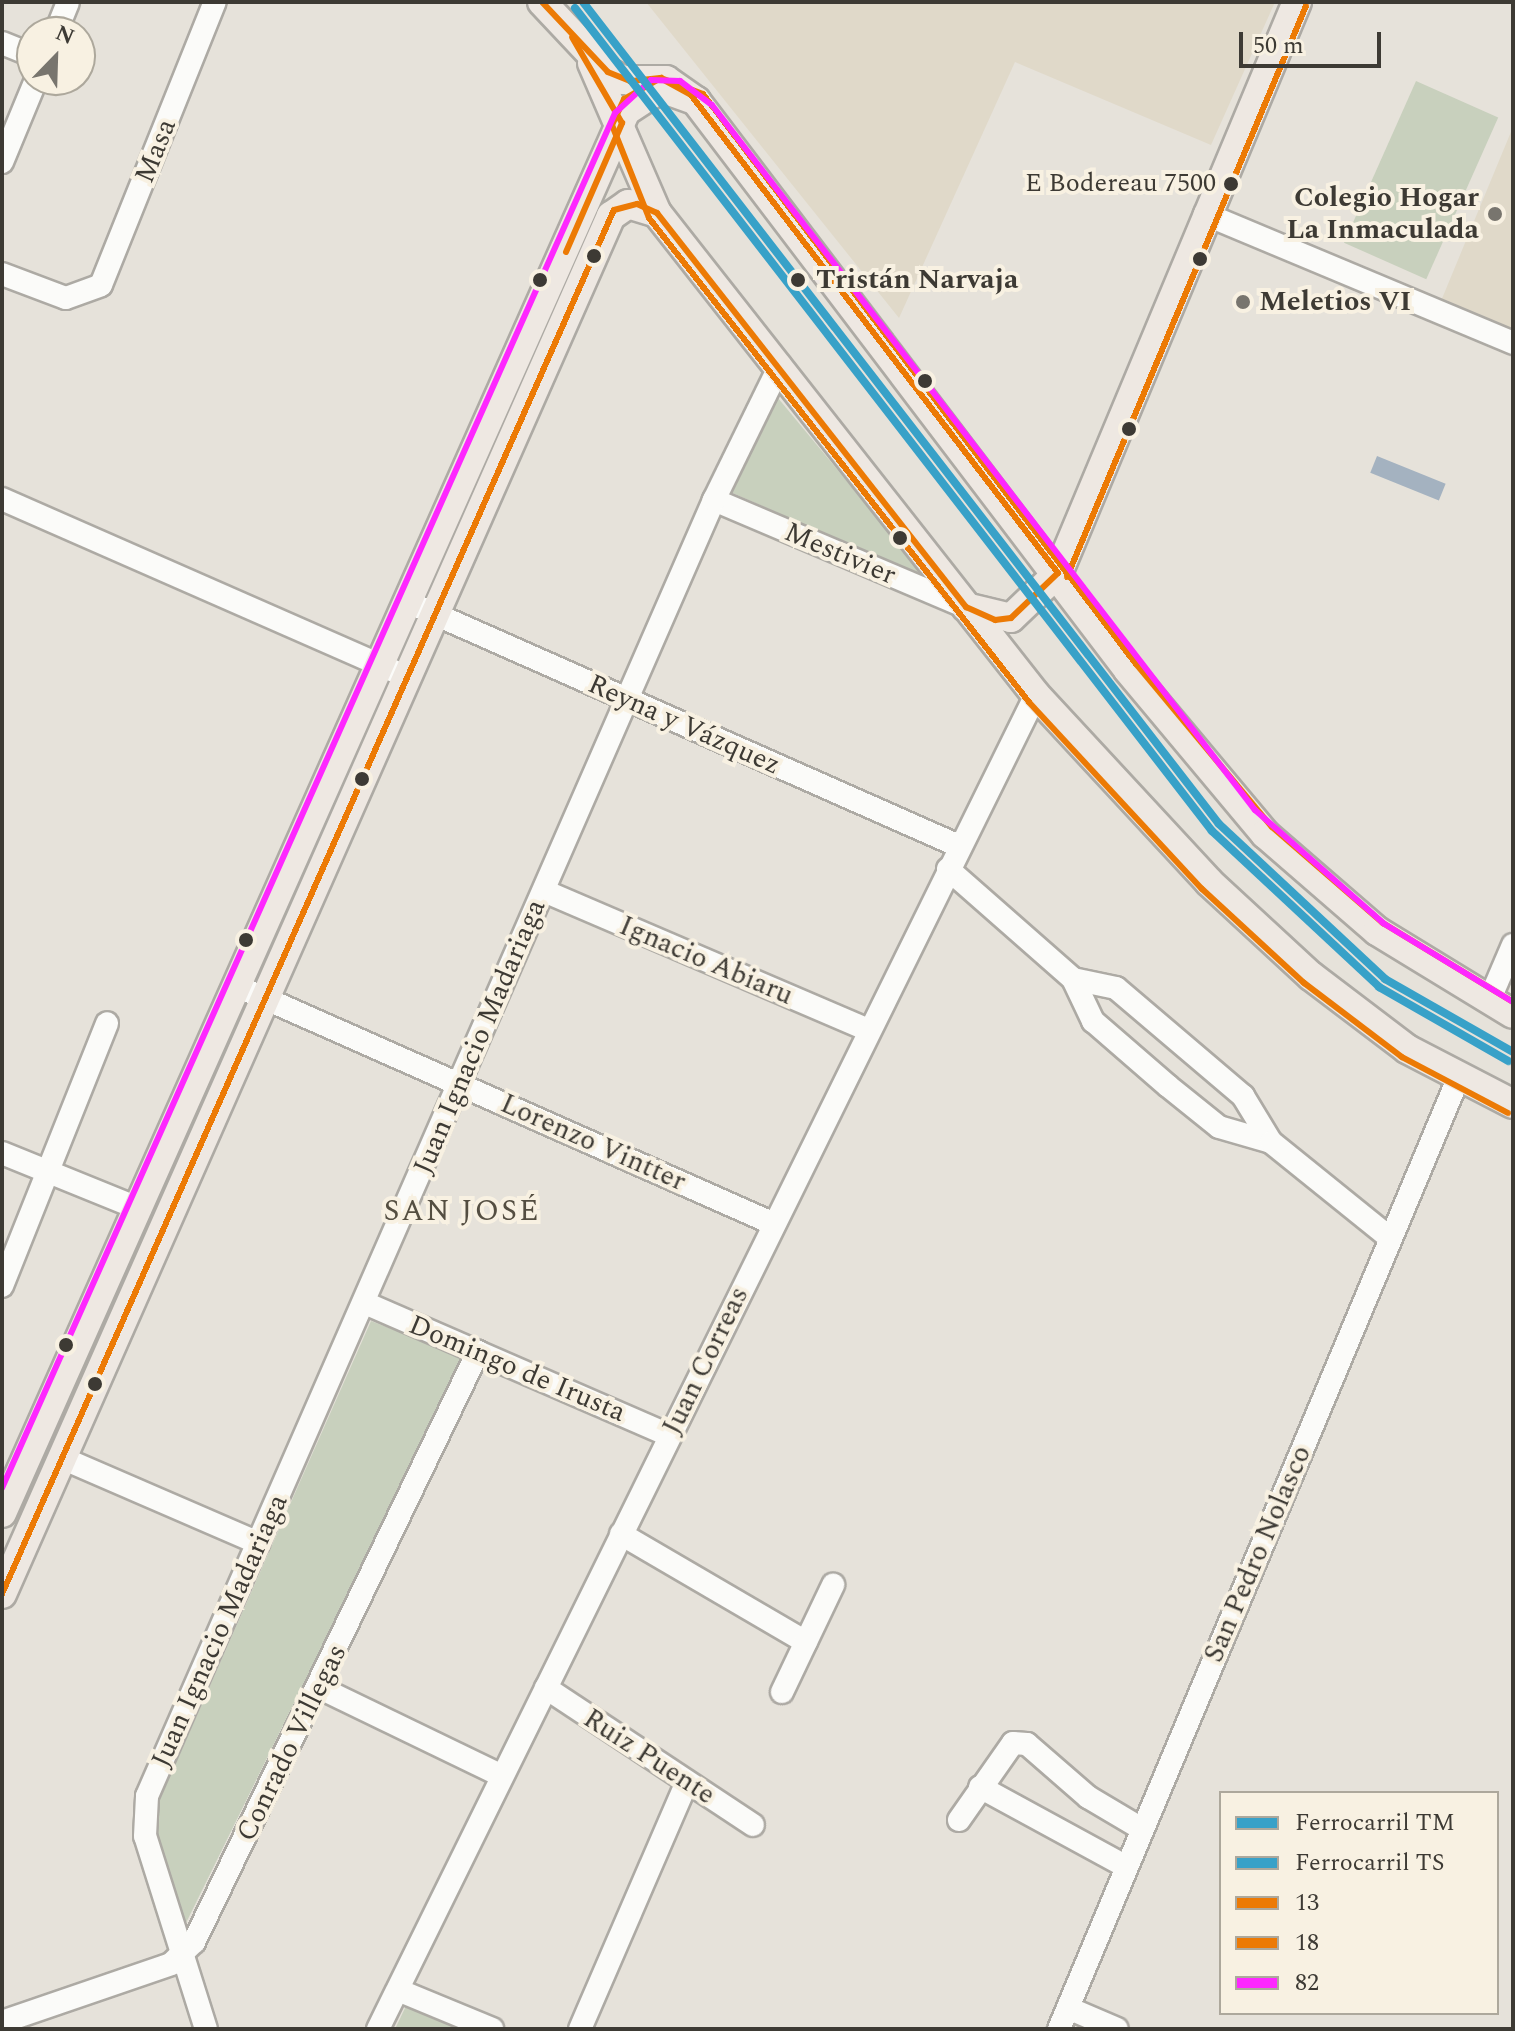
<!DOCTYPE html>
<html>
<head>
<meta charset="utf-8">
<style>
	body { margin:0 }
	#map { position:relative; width:1515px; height:2031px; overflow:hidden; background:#e6e2da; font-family:Spectral,serif }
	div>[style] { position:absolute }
	.built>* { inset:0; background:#e0d9c9 }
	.green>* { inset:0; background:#c8d0bd; transform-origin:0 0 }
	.water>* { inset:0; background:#a4b2c0; transform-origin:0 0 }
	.roads { filter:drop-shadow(2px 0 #adaaa4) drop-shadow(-2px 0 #adaaa4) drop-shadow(0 2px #adaaa4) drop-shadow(0 -2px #adaaa4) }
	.minor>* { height:22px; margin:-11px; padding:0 11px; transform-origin:11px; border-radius:11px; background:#fbfbf9 }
	.major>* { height:28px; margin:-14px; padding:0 14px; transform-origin:14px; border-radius:14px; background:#eee8e2 }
	.bus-1>* { height:6px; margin:-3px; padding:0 3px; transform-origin:3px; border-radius:3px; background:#ec7a05 }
	.bus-2>* { height:6px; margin:-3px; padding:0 3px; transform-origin:3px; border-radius:3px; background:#ec7a05 }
	.bus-3>* { height:6px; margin:-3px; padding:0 3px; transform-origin:3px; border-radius:3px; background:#fe27ff }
	.rail-1>* { height:8px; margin:-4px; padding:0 4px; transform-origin:4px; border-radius:4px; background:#38a1c8 }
	.rail-2>* { height:8px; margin:-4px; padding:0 4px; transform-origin:4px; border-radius:4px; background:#38a1c8 }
	.dots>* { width:22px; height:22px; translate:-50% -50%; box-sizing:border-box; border:4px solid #f8f1e2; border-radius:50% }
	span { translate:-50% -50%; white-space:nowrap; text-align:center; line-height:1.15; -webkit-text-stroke:8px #f8f1e2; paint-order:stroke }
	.bus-label { font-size:26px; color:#3d3a34 }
	.right { translate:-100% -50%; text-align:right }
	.street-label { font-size:28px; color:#3d3a34 }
	.poi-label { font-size:28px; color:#3d3a34; font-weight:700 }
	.left { translate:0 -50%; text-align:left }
	.stop-label { font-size:28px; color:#3d3a34; font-weight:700 }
	.neighbourhood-label { font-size:30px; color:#544e41; letter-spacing:2px }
	.frame { position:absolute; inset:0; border:4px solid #3d3a34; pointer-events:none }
	.legend { position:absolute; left:1219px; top:1791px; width:280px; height:224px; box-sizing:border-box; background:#f8f1e2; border:2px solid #ada89c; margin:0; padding:10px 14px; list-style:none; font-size:24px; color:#3d3a34 }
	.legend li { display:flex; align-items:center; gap:16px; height:40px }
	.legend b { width:40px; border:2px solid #ada89c }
	.north { position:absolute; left:16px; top:16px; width:80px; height:80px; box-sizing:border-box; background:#f8f1e2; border:2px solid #ada89c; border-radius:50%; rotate:23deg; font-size:22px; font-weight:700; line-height:32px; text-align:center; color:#3d3a34 }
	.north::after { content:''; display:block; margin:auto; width:28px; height:36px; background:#78756e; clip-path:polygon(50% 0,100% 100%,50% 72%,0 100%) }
	.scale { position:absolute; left:1239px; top:32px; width:142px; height:36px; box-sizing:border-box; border:4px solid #3d3a34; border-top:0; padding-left:10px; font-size:24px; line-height:28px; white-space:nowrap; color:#3d3a34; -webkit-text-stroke:6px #f8f1e2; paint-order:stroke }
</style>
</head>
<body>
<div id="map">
	<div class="built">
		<i style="clip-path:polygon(646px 2px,1275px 2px,1211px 145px,1015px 62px,899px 318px)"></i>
		<i style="clip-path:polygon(1513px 127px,1513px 331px,1441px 301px)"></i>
	</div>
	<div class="green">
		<i style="left:1416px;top:81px;width:90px;height:177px;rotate:24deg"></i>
		<i style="clip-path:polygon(773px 392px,928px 579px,728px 491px)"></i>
		<i style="clip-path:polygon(371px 1321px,464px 1357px,184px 1927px,157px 1839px,159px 1801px)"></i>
		<i style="clip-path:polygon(406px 2006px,463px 2029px,395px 2029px)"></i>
	</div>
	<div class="water">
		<i style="left:1377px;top:456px;width:74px;height:18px;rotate:22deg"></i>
	</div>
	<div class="roads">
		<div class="minor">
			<i style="left:56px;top:32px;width:32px;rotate:-68deg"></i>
			<i style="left:2px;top:43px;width:32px;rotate:22deg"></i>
			<i style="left:2px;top:162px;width:89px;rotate:-67.5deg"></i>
			<i style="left:1205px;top:214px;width:334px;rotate:22.7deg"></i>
			<i style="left:2px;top:274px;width:68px;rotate:20.6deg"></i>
			<i style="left:66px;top:298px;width:37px;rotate:-20deg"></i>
			<i style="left:101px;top:285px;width:305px;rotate:-68.1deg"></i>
			<i style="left:2px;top:499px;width:438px;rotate:23.7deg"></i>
			<i style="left:714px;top:500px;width:274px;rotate:23deg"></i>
			<i style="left:410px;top:603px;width:600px;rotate:23.88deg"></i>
			<i style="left:948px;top:869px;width:167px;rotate:41.3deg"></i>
			<i style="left:1073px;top:979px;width:47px;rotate:64.5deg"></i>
			<i style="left:1093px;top:1021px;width:99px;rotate:40.9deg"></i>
			<i style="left:1168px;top:1086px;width:65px;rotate:38.8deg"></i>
			<i style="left:1219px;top:1127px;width:54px;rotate:16.1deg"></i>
			<i style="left:544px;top:891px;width:353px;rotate:23.2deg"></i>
			<i style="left:1073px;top:979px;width:44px;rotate:11.8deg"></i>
			<i style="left:1116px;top:988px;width:167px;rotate:40.4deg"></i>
			<i style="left:1243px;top:1096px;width:54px;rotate:58.7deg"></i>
			<i style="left:1271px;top:1142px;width:153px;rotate:38.9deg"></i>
			<i style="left:237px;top:986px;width:587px;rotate:23.9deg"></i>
			<i style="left:1489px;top:1001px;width:61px;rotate:-66.8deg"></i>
			<i style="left:2px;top:1153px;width:149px;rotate:22.1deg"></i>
			<i style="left:2px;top:1286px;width:283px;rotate:-68.2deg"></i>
			<i style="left:365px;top:1303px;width:331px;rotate:23.5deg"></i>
			<i style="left:62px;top:1458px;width:214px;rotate:23.4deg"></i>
			<i style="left:621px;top:1534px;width:214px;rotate:30.3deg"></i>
			<i style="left:320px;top:1688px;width:202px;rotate:25.8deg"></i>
			<i style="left:546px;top:1688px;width:248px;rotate:33.5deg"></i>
			<i style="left:782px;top:1692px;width:119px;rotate:-64.5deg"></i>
			<i style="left:980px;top:1787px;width:167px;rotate:28.6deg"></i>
			<i style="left:959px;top:1820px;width:94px;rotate:-55deg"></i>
			<i style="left:1013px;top:1743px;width:14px;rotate:4deg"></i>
			<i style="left:1027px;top:1744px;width:81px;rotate:41deg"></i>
			<i style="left:1088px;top:1797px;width:63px;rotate:30.7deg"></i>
			<i style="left:398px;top:1990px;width:102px;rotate:22.5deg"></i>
			<i style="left:1068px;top:2008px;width:53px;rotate:23.2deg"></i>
			<i style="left:2px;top:2022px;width:179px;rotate:-18.9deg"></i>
			<i style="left:171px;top:1964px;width:32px;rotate:-44deg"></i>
			<i style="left:194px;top:1942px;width:655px;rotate:-64.3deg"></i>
			<i style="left:206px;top:2029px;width:202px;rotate:-107.5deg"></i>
			<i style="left:145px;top:1836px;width:40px;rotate:-87.1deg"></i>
			<i style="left:147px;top:1796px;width:1415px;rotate:-66.37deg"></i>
			<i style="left:714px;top:500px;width:150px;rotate:-63.9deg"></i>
			<i style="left:378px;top:2029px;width:1487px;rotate:-63.75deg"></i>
			<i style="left:580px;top:2029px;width:269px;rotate:-66.6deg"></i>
			<i style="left:1059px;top:2029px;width:1030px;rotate:-67.22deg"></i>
		</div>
		<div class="major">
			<i style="left:542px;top:2px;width:96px;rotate:46.7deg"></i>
			<i style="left:608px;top:72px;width:17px;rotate:28deg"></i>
			<i style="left:623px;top:80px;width:43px"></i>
			<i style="left:666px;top:80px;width:37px;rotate:35deg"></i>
			<i style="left:696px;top:101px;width:714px;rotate:52.79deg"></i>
			<i style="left:1128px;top:670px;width:214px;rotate:50.1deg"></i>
			<i style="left:1265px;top:834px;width:148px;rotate:40.9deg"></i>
			<i style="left:1377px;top:931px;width:159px;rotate:31.4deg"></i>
			<i style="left:592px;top:63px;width:163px;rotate:66.6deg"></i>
			<i style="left:657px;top:213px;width:613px;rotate:51.82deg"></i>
			<i style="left:1036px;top:695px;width:255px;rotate:47.2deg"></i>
			<i style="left:1209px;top:882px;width:139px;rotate:42.7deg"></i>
			<i style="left:1311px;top:976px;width:121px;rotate:37.2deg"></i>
			<i style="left:1407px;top:1049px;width:119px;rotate:27.4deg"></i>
			<i style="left:966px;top:607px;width:46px;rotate:13.7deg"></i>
			<i style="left:1011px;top:618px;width:65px;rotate:-43.8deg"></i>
			<i style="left:1058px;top:573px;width:619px;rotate:-67.29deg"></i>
			<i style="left:2px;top:1513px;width:1535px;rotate:-66.01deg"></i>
			<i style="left:626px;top:111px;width:42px;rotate:-33.3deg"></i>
			<i style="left:661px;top:88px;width:37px;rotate:20deg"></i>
			<i style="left:2px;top:1594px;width:1507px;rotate:-66.16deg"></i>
			<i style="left:611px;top:216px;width:21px;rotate:-35deg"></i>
			<i style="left:628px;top:204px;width:30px;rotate:17deg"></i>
		</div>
	</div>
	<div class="bus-1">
		<i style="left:566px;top:252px;width:141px;rotate:-66.5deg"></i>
		<i style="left:622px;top:123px;width:99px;rotate:-120.2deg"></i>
		<i style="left:2px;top:1594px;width:1513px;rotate:-66.15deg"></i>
		<i style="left:614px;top:210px;width:24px;rotate:-15deg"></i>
		<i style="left:637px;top:204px;width:22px;rotate:24deg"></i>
		<i style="left:657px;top:213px;width:501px;rotate:51.89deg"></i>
		<i style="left:966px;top:607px;width:32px;rotate:24deg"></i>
		<i style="left:995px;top:620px;width:16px;rotate:-7deg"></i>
		<i style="left:1011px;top:618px;width:65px;rotate:-43.8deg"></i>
		<i style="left:1058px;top:573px;width:603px;rotate:-127.52deg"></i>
		<i style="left:691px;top:95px;width:35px;rotate:-151deg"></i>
		<i style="left:660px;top:78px;width:30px;rotate:174deg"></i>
		<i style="left:630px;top:81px;width:24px;rotate:-158deg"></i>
		<i style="left:608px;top:72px;width:96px;rotate:-133.3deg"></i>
	</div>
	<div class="bus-2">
		<i style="left:1067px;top:577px;width:619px;rotate:-67.29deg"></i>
		<i style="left:1508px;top:1113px;width:120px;rotate:-152.2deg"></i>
		<i style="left:1402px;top:1057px;width:123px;rotate:-142.9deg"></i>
		<i style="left:1304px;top:983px;width:139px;rotate:-137.3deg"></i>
		<i style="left:1202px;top:889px;width:255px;rotate:-132.8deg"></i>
		<i style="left:1029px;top:702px;width:615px;rotate:-128.14deg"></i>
		<i style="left:649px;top:218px;width:100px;rotate:-111.7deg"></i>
		<i style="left:612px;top:125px;width:29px;rotate:-65deg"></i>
		<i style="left:624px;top:99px;width:43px;rotate:-29.6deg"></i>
		<i style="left:661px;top:78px;width:45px;rotate:20.9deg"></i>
		<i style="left:703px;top:94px;width:716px;rotate:52.78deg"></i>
		<i style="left:1136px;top:664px;width:212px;rotate:50.2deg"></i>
		<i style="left:1272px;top:827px;width:147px;rotate:40.9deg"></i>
		<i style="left:1383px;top:923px;width:152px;rotate:31.3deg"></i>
	</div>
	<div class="bus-3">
		<i style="left:2px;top:1488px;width:1505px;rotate:-65.97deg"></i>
		<i style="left:615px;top:113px;width:49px;rotate:-42.5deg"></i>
		<i style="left:651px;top:80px;width:29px;rotate:2deg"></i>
		<i style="left:680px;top:81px;width:40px;rotate:37deg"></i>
		<i style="left:712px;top:105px;width:890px;rotate:52.4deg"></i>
		<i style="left:1255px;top:810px;width:171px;rotate:41.4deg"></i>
		<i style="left:1383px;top:923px;width:152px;rotate:31.3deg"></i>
	</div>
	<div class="rail-1">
		<i style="left:583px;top:2px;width:1039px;rotate:52.27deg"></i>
		<i style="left:1219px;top:824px;width:227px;rotate:43deg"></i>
		<i style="left:1385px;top:979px;width:147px;rotate:29.7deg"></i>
	</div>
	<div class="rail-2">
		<i style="left:575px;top:8px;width:1041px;rotate:52.26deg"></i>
		<i style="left:1212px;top:831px;width:229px;rotate:43deg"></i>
		<i style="left:1379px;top:987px;width:149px;rotate:29.8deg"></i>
	</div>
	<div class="dots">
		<i style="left:1231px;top:184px;background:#3d3a34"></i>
		<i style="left:1495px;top:214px;background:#78756e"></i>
		<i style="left:594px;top:256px;background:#3d3a34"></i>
		<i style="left:1200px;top:259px;background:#3d3a34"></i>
		<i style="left:540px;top:280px;background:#3d3a34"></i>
		<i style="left:798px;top:280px;background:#3d3a34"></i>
		<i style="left:1243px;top:302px;background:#78756e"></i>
		<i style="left:925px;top:381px;background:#3d3a34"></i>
		<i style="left:1129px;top:429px;background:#3d3a34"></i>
		<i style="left:900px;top:538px;background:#3d3a34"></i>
		<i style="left:362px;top:779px;background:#3d3a34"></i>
		<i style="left:246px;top:940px;background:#3d3a34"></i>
		<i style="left:66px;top:1345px;background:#3d3a34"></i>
		<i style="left:95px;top:1384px;background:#3d3a34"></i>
	</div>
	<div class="bus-label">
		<span class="right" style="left:1216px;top:184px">E Bodereau 7500</span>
	</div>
	<div class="street-label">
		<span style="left:156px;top:151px;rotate:-68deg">Masa</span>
		<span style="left:840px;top:554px;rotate:23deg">Mestivier</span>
		<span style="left:684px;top:725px;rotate:24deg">Reyna y Vázquez</span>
		<span style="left:706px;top:961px;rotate:23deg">Ignacio Abiaru</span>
		<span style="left:480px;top:1037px;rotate:-67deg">Juan Ignacio Madariaga</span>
		<span style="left:593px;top:1143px;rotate:24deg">Lorenzo Vintter</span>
		<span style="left:706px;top:1361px;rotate:-64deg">Juan Correas</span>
		<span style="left:517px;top:1369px;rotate:23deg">Domingo de Irusta</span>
		<span style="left:1258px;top:1554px;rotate:-67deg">San Pedro Nolasco</span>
		<span style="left:220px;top:1631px;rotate:-66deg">Juan Ignacio Madariaga</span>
		<span style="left:292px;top:1743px;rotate:-64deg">Conrado Villegas</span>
		<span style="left:649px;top:1757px;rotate:33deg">Ruiz Puente</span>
	</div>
	<div class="poi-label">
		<span class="right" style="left:1479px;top:214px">Colegio Hogar<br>La Inmaculada</span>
		<span class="left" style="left:1259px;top:302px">Meletios VI</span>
	</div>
	<div class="stop-label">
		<span class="left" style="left:816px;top:280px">Tristán Narvaja</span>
	</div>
	<div class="neighbourhood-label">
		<span style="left:462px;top:1211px">SAN JOSÉ</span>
	</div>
	<div class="frame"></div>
	<ul class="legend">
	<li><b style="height:10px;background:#38a1c8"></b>Ferrocarril TM</li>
	<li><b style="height:10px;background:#38a1c8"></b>Ferrocarril TS</li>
	<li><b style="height:10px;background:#ec7a05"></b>13</li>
	<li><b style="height:10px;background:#ec7a05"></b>18</li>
	<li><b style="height:10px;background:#fe27ff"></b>82</li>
	</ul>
	<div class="north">N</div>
	<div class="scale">50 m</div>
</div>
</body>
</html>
